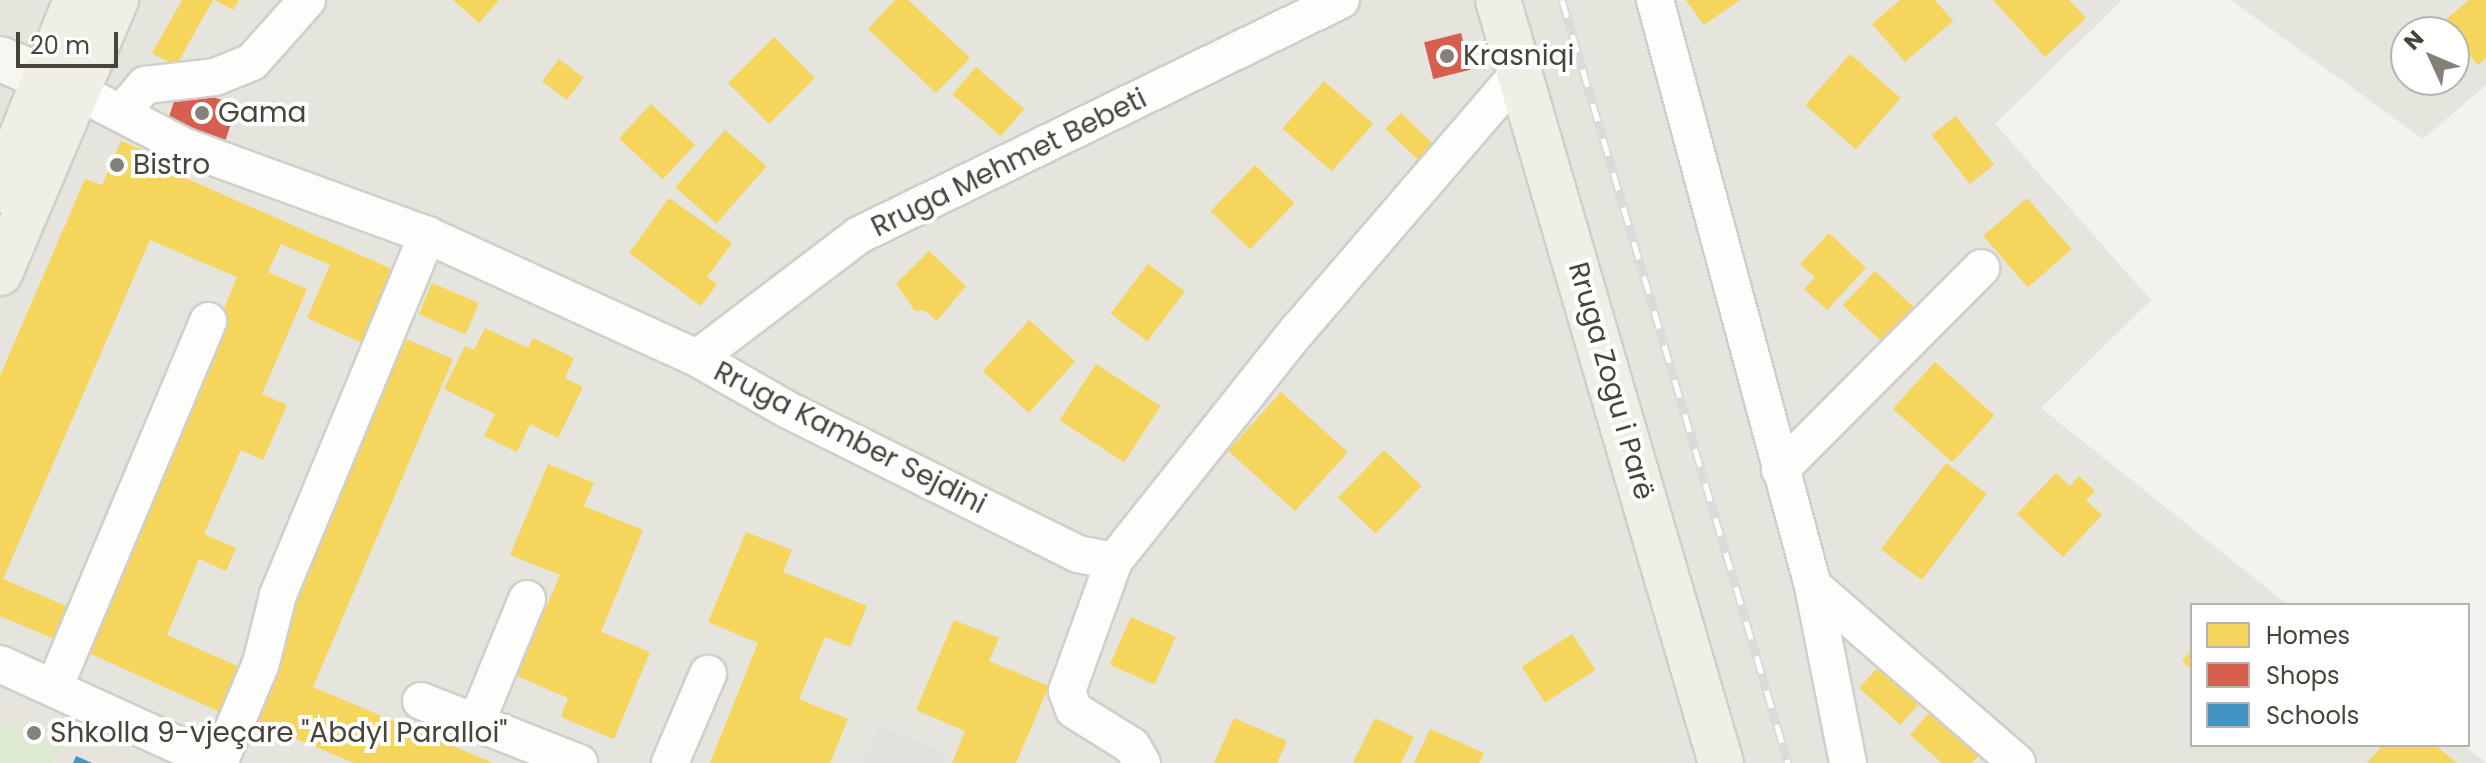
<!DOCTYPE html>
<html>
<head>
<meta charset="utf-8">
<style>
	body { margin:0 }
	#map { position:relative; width:2486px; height:763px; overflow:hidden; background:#f2f2ee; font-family:Poppins,sans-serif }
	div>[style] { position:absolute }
	.residential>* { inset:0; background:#e5e4dd }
	.education>* { inset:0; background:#e7e5db }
	.green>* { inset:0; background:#ddead1 }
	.parking>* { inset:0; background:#e1e1dd }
	.homes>* { inset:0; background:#f6d55c; transform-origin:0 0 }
	.shops>* { inset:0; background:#d6604d; transform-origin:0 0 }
	.schools>* { inset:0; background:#4393c3 }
	.roads { filter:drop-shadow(2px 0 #d0cfcb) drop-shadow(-2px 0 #d0cfcb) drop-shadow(0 2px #d0cfcb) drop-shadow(0 -2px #d0cfcb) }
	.minor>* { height:36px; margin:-18px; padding:0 18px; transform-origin:18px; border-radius:18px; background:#fdfdfc }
	.secondary>* { height:44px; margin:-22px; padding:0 22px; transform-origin:22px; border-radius:22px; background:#f7f6f1 }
	.primary>* { height:44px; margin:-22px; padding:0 22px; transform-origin:22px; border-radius:22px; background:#f0efe6 }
	.rail>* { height:9px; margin-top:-4.5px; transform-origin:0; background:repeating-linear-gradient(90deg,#fff 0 18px,#dadada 0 36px); box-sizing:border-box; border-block:2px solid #dadada }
	.dots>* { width:22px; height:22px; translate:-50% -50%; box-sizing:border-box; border:4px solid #fff; border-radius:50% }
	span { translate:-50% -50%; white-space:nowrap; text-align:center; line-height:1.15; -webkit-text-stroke:8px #fff; paint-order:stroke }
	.poi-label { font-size:28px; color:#48443a }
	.left { translate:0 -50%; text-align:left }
	.street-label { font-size:28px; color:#48443a }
	.legend { position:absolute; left:2190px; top:603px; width:280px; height:144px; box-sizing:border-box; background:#fff; border:2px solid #b6b4b0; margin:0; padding:10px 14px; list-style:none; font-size:24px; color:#48443a }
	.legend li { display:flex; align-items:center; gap:16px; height:40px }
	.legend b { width:40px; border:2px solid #b6b4b0 }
	.north { position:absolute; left:2390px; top:16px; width:80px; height:80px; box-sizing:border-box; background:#fff; border:2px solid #b6b4b0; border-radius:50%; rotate:314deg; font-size:22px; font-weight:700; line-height:32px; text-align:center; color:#48443a }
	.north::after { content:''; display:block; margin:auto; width:28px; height:36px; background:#848179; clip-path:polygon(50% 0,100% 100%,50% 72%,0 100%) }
	.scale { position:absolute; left:16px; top:32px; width:102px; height:36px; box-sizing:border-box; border:4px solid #48443a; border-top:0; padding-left:10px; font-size:24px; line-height:28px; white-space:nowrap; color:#48443a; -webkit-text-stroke:6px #fff; paint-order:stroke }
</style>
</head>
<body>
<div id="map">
	<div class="residential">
		<i style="clip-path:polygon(0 0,2122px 0,1995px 124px,2151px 300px,2041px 408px,2288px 605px,2192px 605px,2192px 745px,2463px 745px,2486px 763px,0 763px)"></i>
		<i style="clip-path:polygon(evenodd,2231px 0,2486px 0,2486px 85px,2423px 139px,2231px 0,2406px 32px,2454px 32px,2454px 80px,2406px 80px,2406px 32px)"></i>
	</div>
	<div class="education">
		<i style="clip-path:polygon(0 703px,138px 763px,0 763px)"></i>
	</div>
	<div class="green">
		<i style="clip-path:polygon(0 721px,60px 747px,53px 763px,0 763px)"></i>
	</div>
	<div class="parking">
		<i style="clip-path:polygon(879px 726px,947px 754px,943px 763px,863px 763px)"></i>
	</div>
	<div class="homes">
		<i style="clip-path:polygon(182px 0,213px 0,176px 66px,152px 53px)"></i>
		<i style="clip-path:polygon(215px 0,239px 0,233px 10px)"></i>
		<i style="clip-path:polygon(453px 0,499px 0,479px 23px)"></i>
		<i style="clip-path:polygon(895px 0,908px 0,970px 58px,936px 93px,868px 29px)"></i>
		<i style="clip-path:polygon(1686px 0,1740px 0,1704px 25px)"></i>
		<i style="clip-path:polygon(1900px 0,1935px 0,1953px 21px,1905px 62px,1872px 24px)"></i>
		<i style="clip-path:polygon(1993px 0,2069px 0,2086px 18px,2045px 57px)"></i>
		<i style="clip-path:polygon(2469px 0,2486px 0,2486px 58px,2478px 65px,2442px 23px)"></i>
		<i style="left:774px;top:37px;width:58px;height:65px;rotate:45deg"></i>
		<i style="left:1850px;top:54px;width:67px;height:68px;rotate:41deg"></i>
		<i style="left:559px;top:59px;width:31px;height:28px;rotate:37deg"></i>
		<i style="left:976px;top:67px;width:64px;height:36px;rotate:41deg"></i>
		<i style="left:1324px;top:81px;width:65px;height:63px;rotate:41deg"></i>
		<i style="left:651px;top:104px;width:60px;height:47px;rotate:43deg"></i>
		<i style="left:1401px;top:113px;width:45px;height:22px;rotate:44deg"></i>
		<i style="left:1956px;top:116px;width:62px;height:31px;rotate:52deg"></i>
		<i style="left:725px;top:130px;width:55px;height:76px;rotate:41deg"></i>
		<i style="clip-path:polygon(121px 141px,175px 164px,172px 172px,396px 271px,369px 346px,307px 318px,330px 265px,281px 244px,268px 272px,307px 289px,262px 394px,287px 405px,263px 460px,241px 450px,204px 534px,236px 548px,226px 571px,199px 559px,167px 635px,242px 668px,222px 713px,82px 650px,237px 277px,150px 240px,3px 579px,78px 611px,64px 643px,0 616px,0 376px,85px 179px,102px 185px)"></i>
		<i style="left:1255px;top:165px;width:55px;height:64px;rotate:44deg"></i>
		<i style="clip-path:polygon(669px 198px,732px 243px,707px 277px,717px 284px,701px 306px,629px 253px)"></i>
		<i style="left:2027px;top:198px;width:68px;height:58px;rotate:49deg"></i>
		<i style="clip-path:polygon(1829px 233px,1866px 268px,1827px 310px,1804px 289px,1815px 277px,1800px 264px)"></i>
		<i style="clip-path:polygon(929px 251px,966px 286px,937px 321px,924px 310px,915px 311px,896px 284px)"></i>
		<i style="left:1148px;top:264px;width:46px;height:62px;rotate:37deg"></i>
		<i style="left:1875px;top:271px;width:56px;height:47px;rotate:43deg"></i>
		<i style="left:432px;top:283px;width:51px;height:34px;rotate:23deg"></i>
		<i style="left:1029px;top:320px;width:62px;height:69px;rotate:42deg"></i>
		<i style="clip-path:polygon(485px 328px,528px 348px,533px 338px,574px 358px,565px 378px,583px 387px,558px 438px,530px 424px,517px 452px,484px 436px,495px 414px,444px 389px,465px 346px,474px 350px)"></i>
		<i style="clip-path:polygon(406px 339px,453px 359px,313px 687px,493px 763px,354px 763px,244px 717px)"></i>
		<i style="left:1935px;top:362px;width:80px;height:63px;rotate:42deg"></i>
		<i style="left:1096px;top:364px;width:77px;height:67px;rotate:33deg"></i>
		<i style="left:1281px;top:392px;width:90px;height:79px;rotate:42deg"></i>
		<i style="left:1384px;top:450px;width:52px;height:66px;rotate:44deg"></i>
		<i style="left:1946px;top:463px;width:51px;height:108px;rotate:37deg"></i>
		<i style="clip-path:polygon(548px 464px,594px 483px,584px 506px,643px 530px,601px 632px,650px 652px,614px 739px,561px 717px,568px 698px,517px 676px,560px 575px,510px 555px)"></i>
		<i style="clip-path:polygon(2056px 473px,2070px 486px,2079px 476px,2095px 491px,2086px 500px,2102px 515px,2063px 557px,2017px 514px)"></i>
		<i style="clip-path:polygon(746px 532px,792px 550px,783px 572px,867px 606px,850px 647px,825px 637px,799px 699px,848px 719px,830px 763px,710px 763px,758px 643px,708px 622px)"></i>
		<i style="left:1131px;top:617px;width:49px;height:52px;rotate:24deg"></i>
		<i style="clip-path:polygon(954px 620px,999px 638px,989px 661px,1049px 686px,1016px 763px,952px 763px,965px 731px,916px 710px)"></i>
		<i style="left:1572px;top:634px;width:43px;height:60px;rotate:57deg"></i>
		<i style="clip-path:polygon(2192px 650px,2192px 670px,2182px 661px)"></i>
		<i style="left:1888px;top:656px;width:55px;height:43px;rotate:42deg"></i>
		<i style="clip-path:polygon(1940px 700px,1989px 743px,1972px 763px,1942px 763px,1910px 735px)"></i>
		<i style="clip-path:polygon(1234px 718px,1287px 741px,1277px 763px,1214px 763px)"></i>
		<i style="clip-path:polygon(1375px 718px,1414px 737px,1401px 763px,1353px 763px)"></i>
		<i style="clip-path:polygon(1430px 729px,1484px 753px,1479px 763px,1414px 763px)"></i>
		<i style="clip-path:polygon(2383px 745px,2435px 745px,2457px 763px,2367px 763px)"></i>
	</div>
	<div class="shops">
		<i style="left:1461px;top:33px;width:38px;height:38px;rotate:76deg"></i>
		<i style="left:179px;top:86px;width:61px;height:37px;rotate:18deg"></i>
	</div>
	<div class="schools">
		<i style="clip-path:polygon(76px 756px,92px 763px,73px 763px)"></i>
	</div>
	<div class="roads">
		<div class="minor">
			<i style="left:1655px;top:0;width:607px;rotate:74.91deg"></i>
			<i style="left:1813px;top:586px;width:180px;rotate:78.8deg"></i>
			<i style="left:77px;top:91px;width:119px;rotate:27.4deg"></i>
			<i style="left:183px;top:146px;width:260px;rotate:20deg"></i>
			<i style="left:427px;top:235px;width:297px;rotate:24.5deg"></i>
			<i style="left:697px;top:358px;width:105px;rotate:29.7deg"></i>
			<i style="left:788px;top:410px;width:324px;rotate:26.4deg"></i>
			<i style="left:1078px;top:554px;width:37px;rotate:11deg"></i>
			<i style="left:1114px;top:561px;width:295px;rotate:-51.5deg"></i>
			<i style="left:1298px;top:330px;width:343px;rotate:-49.3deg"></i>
			<i style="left:123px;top:111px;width:34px;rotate:-50deg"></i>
			<i style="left:145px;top:85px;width:70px;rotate:-6.5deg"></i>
			<i style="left:215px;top:77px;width:40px;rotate:-22deg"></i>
			<i style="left:252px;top:62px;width:83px;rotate:-48.4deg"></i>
			<i style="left:697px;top:358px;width:203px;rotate:-37.2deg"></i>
			<i style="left:859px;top:235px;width:536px;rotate:-25.99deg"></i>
			<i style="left:1780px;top:470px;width:285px;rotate:-45.1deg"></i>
			<i style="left:1114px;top:561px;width:138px;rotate:109.9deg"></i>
			<i style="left:1067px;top:691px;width:20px;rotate:70deg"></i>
			<i style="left:1074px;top:710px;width:68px;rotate:31.8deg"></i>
			<i style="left:1132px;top:746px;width:20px;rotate:60deg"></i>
			<i style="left:1813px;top:586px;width:270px;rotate:40.9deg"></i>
			<i style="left:0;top:664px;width:239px;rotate:24.5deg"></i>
			<i style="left:54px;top:688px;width:398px;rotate:-67.2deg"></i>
			<i style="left:421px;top:701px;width:170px;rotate:21.4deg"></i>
			<i style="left:476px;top:723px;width:134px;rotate:-67.6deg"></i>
			<i style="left:219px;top:763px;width:108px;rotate:-67.2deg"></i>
			<i style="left:261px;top:663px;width:70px;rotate:-76deg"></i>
			<i style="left:278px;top:595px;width:390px;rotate:-67.5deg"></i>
			<i style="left:670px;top:763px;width:97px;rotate:-66.9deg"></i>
		</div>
		<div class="secondary">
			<i style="left:0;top:59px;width:83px;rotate:22.6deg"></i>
		</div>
		<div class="primary">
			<i style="left:1498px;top:0;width:795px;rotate:73.71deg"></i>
			<i style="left:0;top:190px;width:205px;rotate:-68.2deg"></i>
			<i style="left:0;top:273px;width:297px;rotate:-67deg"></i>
		</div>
	</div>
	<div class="rail">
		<i style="left:1562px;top:0;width:796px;rotate:73.5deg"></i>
	</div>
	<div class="dots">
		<i style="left:1447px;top:56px;background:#848179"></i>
		<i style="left:202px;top:113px;background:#848179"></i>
		<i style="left:117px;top:165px;background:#848179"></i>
		<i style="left:34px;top:733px;background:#848179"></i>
	</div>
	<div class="poi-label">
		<span class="left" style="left:1463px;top:56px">Krasniqi</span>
		<span class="left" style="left:218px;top:113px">Gama</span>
		<span class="left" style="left:133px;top:165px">Bistro</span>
		<span class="left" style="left:50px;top:733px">Shkolla 9-vjeçare "Abdyl Paralloi"</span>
	</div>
	<div class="street-label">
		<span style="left:1009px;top:163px;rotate:-26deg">Rruga Mehmet Bebeti</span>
		<span style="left:1611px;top:381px;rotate:74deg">Rruga Zogu i Parë</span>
		<span style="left:850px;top:438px;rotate:27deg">Rruga Kamber Sejdini</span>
	</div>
	<ul class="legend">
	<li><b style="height:22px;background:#f6d55c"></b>Homes</li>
	<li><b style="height:22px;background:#d6604d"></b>Shops</li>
	<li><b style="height:22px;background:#4393c3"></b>Schools</li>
	</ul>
	<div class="north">N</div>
	<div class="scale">20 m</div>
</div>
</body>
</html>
